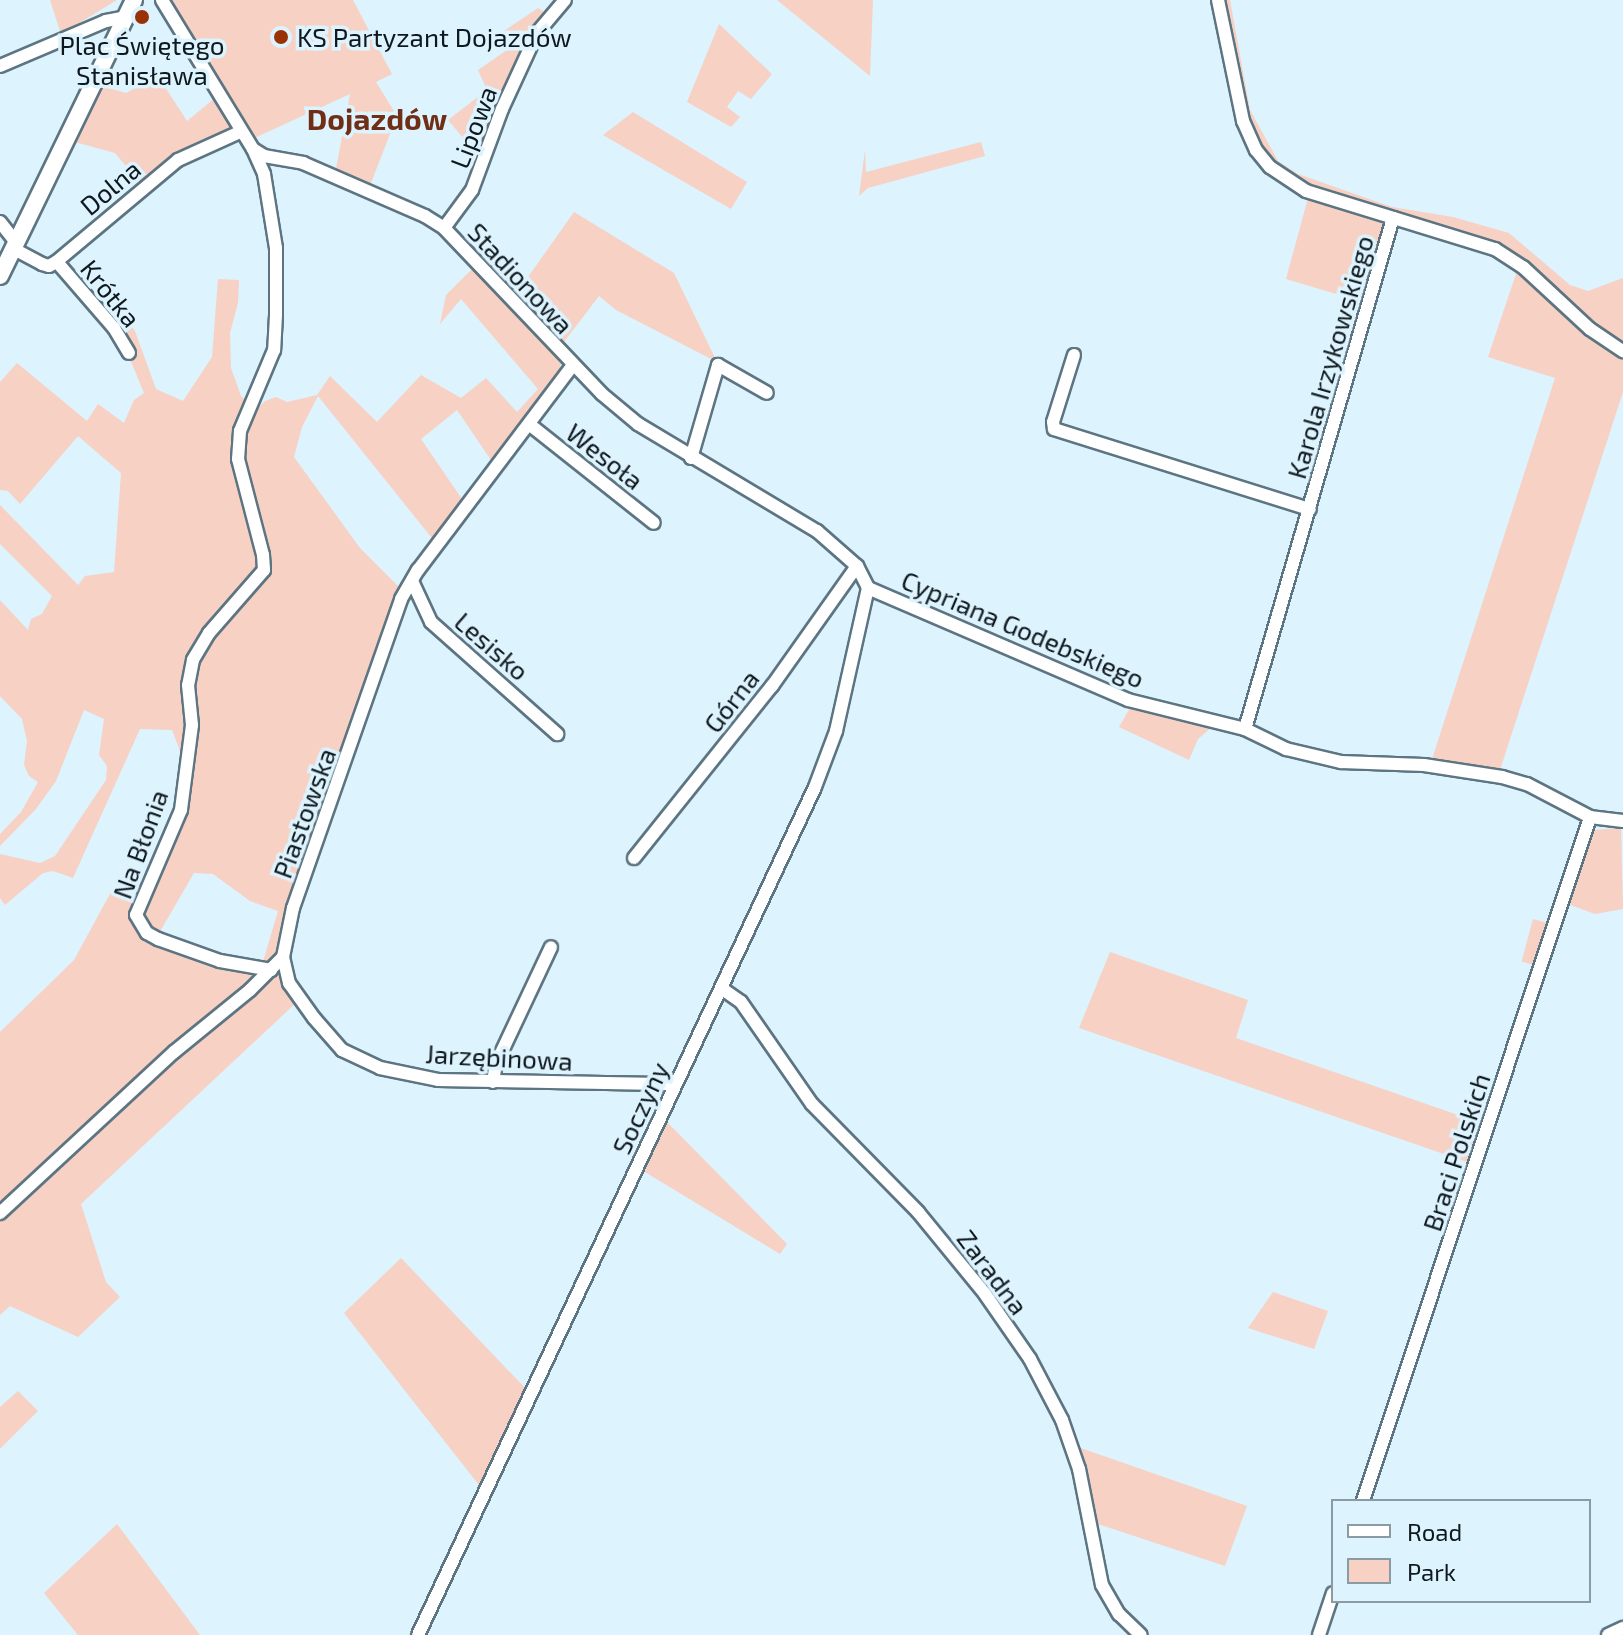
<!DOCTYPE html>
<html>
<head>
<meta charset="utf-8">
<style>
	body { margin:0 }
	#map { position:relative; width:1623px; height:1635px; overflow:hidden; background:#ddf3fe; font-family:"Exo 2",sans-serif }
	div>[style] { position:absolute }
	.green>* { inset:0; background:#f7d1c4; transform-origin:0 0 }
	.roads { filter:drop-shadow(2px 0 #5d7582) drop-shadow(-2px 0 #5d7582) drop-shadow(0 2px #5d7582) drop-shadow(0 -2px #5d7582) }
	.minor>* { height:12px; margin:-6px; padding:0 6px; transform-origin:6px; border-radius:6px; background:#fff }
	.tertiary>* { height:16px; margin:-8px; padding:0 8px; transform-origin:8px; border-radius:8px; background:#fff }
	.dots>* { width:22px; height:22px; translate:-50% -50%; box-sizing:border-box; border:4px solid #ddf3fe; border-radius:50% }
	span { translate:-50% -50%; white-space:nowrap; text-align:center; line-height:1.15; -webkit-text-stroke:7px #ddf3fe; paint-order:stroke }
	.poi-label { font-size:26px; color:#0f181d }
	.left { translate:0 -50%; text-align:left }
	.street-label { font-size:26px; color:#0f181d }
	.quarter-label { font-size:30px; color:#702e17; font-weight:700 }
	.legend { position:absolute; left:1331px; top:1499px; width:260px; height:104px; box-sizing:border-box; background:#ddf3fe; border:2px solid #8b9ba4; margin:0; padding:10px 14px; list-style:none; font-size:24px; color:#0f181d }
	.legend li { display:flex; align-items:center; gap:16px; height:40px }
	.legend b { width:40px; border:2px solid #8b9ba4 }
</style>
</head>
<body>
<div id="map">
	<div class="green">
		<i style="clip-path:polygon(50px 0,117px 0,61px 34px)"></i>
		<i style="clip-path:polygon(167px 0,353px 0,392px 74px,376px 82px,397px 116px,369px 188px,335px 174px,350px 94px,250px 140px)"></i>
		<i style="clip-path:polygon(777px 0,873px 0,870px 76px)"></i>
		<i style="clip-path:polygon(1220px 0,1230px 0,1250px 110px,1278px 161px,1298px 174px,1392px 207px,1453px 217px,1509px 233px,1570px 285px,1588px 291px,1623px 278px,1623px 346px,1593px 325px,1503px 248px,1308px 189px,1272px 163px,1256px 145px,1245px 113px)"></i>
		<i style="clip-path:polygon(538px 8px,548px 14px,481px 159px,448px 120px,487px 90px,478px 70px,507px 50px,498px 35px)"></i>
		<i style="clip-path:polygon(719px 24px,772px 74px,751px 99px,738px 91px,727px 107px,740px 117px,731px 127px,687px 102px)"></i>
		<i style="clip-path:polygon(158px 76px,187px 121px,216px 97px,236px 131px,142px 185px,115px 153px,71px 141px,98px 85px,126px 93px)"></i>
		<i style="clip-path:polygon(633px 112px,747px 182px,731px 209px,603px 135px)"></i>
		<i style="clip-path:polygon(981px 142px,985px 156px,868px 188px,859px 196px,865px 150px,866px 172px)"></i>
		<i style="clip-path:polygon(1308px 198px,1389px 220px,1366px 297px,1353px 299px,1286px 279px)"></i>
		<i style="clip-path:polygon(574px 212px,674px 273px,717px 362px,616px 310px,599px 296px,560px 347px,511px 301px)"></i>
		<i style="clip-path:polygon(475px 266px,561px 359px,560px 377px,493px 463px,457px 410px,421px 439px,464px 502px,435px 542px,318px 396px,302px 427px,294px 457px,360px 548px,400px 588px,280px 955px,269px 967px,262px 965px,278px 911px,250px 901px,213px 874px,194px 873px,158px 935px,148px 929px,139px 913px,153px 889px,191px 760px,180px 751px,172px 730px,140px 729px,73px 878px,53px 871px,43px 873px,5px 905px,0 898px,0 854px,40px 863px,55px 856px,106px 780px,107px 766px,99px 755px,104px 719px,84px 710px,56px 781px,36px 809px,0 846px,0 834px,21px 812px,38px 782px,29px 776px,24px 765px,27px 741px,22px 719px,0 696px,0 600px,28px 630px,31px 619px,42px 614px,52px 596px,0 544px,0 505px,78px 585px,85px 576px,114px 572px,121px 473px,78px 436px,20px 504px,8px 491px,0 490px,0 382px,17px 363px,87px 421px,98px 404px,124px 423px,134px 400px,144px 393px,132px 364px,95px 300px,126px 318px,135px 331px,156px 389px,183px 401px,212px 357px,218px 279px,239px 280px,238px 303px,230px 333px,231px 368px,241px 396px,256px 410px,265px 401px,276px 397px,287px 402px,317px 395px,330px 376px,377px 422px,421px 375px,461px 398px,486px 378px,517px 412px,538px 389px,461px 299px,440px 324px,446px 295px)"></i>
		<i style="clip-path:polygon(1518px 268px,1623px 357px,1623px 392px,1500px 770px,1432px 759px,1555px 378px,1488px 357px)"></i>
		<i style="clip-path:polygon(1130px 708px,1201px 722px,1213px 726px,1198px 739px,1189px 760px,1119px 727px)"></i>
		<i style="clip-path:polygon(1621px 828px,1623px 909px,1595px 914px,1565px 903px,1585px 842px,1594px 830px)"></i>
		<i style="clip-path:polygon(111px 892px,140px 903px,146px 934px,266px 971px,0 1207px,0 1032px,74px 960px)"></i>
		<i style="left:1533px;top:919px;width:16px;height:44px;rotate:15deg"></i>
		<i style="clip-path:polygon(1110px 952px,1248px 1000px,1236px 1038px,1481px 1123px,1467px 1162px,1079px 1028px)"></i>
		<i style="clip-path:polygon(282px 962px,298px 1001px,81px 1204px,106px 1282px,120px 1297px,78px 1337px,10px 1306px,0 1315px,0 1216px)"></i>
		<i style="clip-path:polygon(666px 1121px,787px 1244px,780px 1254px,640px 1169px)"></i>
		<i style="clip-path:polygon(401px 1258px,528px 1391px,482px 1489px,344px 1313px)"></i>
		<i style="clip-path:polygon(1273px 1292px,1328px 1311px,1314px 1349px,1248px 1328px)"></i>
		<i style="clip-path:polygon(18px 1391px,38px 1411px,0 1449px,0 1407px)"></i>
		<i style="clip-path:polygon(1075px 1446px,1247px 1506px,1225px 1566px,1095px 1523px)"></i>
		<i style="clip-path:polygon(117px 1524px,200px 1635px,78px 1635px,44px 1593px)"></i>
	</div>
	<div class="roads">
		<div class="minor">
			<i style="left:162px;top:0;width:175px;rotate:58.6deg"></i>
			<i style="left:253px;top:149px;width:13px;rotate:32deg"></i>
			<i style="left:264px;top:156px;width:40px;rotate:10deg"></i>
			<i style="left:303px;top:163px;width:133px;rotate:23.5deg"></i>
			<i style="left:425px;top:216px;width:22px;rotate:32deg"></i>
			<i style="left:444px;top:228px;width:229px;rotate:46.4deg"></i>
			<i style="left:602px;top:394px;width:47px;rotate:39.8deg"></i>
			<i style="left:638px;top:424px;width:209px;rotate:30.9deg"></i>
			<i style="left:817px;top:531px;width:53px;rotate:41.2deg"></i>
			<i style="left:857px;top:566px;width:25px;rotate:63deg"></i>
			<i style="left:1218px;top:0;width:124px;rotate:78.3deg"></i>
			<i style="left:1243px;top:121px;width:32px;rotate:66deg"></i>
			<i style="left:1256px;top:150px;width:22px;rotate:51deg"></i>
			<i style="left:1270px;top:167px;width:43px;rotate:33.7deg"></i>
			<i style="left:1306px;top:191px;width:198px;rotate:17.1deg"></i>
			<i style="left:1495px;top:249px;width:33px;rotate:33deg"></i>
			<i style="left:1523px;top:267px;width:91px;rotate:42.8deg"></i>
			<i style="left:1590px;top:329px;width:40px;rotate:34deg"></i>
			<i style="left:0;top:66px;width:115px;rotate:-23deg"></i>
			<i style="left:106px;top:21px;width:16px;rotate:-11deg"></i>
			<i style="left:253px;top:149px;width:27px;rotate:66deg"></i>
			<i style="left:264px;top:174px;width:75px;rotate:80.8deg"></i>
			<i style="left:276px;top:248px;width:67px;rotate:90deg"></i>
			<i style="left:276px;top:315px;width:35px;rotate:93deg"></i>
			<i style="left:274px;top:350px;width:88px;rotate:112.8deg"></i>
			<i style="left:240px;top:431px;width:28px;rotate:94deg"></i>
			<i style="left:238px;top:459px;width:99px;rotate:75.4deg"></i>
			<i style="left:263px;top:555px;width:15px;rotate:86deg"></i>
			<i style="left:264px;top:570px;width:84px;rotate:131.1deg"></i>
			<i style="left:209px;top:633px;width:31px;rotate:121deg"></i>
			<i style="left:193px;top:660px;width:25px;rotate:101deg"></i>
			<i style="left:188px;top:685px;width:40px;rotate:84.3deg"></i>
			<i style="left:192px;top:725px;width:86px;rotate:97.4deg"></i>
			<i style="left:181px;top:810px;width:114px;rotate:113.2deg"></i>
			<i style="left:136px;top:915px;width:21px;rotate:59deg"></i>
			<i style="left:147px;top:933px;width:13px;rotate:29deg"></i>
			<i style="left:158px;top:939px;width:66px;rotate:19.5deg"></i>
			<i style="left:220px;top:961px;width:52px;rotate:10deg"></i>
			<i style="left:0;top:222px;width:28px;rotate:52deg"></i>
			<i style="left:444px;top:228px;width:47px;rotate:-53.6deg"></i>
			<i style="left:472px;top:190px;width:86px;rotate:-69.7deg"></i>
			<i style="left:502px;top:109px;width:84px;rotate:-65.3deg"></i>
			<i style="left:537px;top:33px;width:43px;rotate:-49.7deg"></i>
			<i style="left:14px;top:249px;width:32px;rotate:28deg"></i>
			<i style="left:42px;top:264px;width:7px;rotate:16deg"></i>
			<i style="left:49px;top:266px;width:8px;rotate:-30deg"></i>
			<i style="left:56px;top:262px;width:159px;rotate:-39.9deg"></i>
			<i style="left:178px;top:160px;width:68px;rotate:-24.3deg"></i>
			<i style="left:57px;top:262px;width:87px;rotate:49.2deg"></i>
			<i style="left:114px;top:328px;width:29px;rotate:59deg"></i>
			<i style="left:1074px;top:355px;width:70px;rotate:107.4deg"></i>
			<i style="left:1053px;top:422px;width:7px;rotate:82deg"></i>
			<i style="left:1054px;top:429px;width:268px;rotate:17.4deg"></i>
			<i style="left:529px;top:424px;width:159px;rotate:38.4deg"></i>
			<i style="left:691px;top:458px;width:97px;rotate:-73.8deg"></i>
			<i style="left:718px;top:365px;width:56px;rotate:29.7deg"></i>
			<i style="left:412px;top:581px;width:45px;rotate:65.1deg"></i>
			<i style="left:431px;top:622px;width:169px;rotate:41.6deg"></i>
			<i style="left:868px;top:588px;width:283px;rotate:23.3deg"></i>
			<i style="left:1128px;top:700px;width:121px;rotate:13.9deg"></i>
			<i style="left:1245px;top:729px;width:46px;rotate:26deg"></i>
			<i style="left:1286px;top:749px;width:57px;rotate:13.3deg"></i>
			<i style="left:1341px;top:762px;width:83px;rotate:2.1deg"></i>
			<i style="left:1424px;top:765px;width:79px;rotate:8.7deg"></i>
			<i style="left:1502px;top:777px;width:26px;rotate:16deg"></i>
			<i style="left:1527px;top:784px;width:71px;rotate:27.6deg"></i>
			<i style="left:1590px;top:817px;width:33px;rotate:7deg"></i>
			<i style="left:1245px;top:729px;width:532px;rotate:-73.85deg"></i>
			<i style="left:634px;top:858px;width:221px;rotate:-51.3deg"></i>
			<i style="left:772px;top:686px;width:147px;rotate:-54.7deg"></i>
			<i style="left:283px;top:957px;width:27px;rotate:77deg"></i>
			<i style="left:289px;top:983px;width:43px;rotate:54.5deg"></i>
			<i style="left:314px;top:1018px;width:43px;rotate:48.8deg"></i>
			<i style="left:342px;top:1050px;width:42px;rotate:25.3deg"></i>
			<i style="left:380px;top:1068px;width:59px;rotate:11.7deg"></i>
			<i style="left:438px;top:1080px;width:237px;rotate:1deg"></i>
			<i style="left:721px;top:988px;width:24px;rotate:35deg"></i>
			<i style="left:741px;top:1002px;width:124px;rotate:55.2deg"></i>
			<i style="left:812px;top:1104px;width:151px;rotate:45.5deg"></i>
			<i style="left:918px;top:1212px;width:106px;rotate:50.7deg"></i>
			<i style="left:985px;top:1294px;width:79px;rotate:55.3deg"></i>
			<i style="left:1030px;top:1359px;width:69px;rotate:62.3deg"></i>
			<i style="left:1062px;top:1420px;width:52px;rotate:70.9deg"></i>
			<i style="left:1079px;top:1469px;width:118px;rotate:78.8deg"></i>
			<i style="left:1102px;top:1585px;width:34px;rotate:60deg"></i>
			<i style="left:1119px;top:1614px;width:30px;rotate:44deg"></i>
			<i style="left:493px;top:1082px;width:18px;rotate:-81deg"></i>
			<i style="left:496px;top:1064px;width:129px;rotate:-64.8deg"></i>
			<i style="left:0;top:1213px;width:237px;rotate:-42.8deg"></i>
			<i style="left:174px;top:1052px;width:98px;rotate:-39.2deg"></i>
			<i style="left:250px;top:990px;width:47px;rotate:-45deg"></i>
			<i style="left:283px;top:957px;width:50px;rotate:-78.5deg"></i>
			<i style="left:293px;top:908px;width:327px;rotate:-70.7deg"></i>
			<i style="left:401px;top:599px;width:34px;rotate:-60deg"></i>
			<i style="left:418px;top:570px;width:257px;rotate:-52.9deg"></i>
			<i style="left:1363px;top:1501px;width:721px;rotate:-71.64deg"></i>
			<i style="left:418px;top:1635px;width:936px;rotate:-64.91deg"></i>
			<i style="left:815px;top:787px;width:60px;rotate:-69.4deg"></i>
			<i style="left:836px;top:731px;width:147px;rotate:-77.4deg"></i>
			<i style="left:1319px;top:1635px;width:44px;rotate:-71.6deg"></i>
			<i style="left:1608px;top:1635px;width:17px;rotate:-25deg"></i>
		</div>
		<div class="tertiary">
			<i style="left:0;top:276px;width:307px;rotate:-64.1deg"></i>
		</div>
	</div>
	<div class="dots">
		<i style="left:142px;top:17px;background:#993306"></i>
		<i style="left:281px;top:37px;background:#993306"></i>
	</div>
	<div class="poi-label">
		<span class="left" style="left:297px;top:37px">KS Partyzant Dojazdów</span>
		<span style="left:142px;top:60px">Plac Świętego<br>Stanisława</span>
	</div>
	<div class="street-label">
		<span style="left:473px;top:127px;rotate:-69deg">Lipowa</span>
		<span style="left:110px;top:187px;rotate:-40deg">Dolna</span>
		<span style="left:521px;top:278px;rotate:47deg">Stadionowa</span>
		<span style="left:111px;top:293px;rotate:51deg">Krótka</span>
		<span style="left:1330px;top:357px;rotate:-74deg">Karola Irzykowskiego</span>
		<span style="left:605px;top:456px;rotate:38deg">Wesoła</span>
		<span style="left:1023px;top:629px;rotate:23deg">Cypriana Godebskiego</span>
		<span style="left:492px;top:646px;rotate:41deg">Lesisko</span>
		<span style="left:731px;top:701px;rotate:-52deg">Górna</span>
		<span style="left:304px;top:813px;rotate:-70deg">Piastowska</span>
		<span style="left:140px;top:844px;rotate:-70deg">Na Błonia</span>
		<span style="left:499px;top:1057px;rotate:3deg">Jarzębinowa</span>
		<span style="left:640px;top:1108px;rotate:-65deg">Soczyny</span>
		<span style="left:1456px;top:1152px;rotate:-72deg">Braci Polskich</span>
		<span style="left:993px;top:1272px;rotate:53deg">Zaradna</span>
	</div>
	<div class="quarter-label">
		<span style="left:377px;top:118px">Dojazdów</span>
	</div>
	<ul class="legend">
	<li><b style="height:10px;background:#fff"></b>Road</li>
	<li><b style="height:22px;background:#f7d1c4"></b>Park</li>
	</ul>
</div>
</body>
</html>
